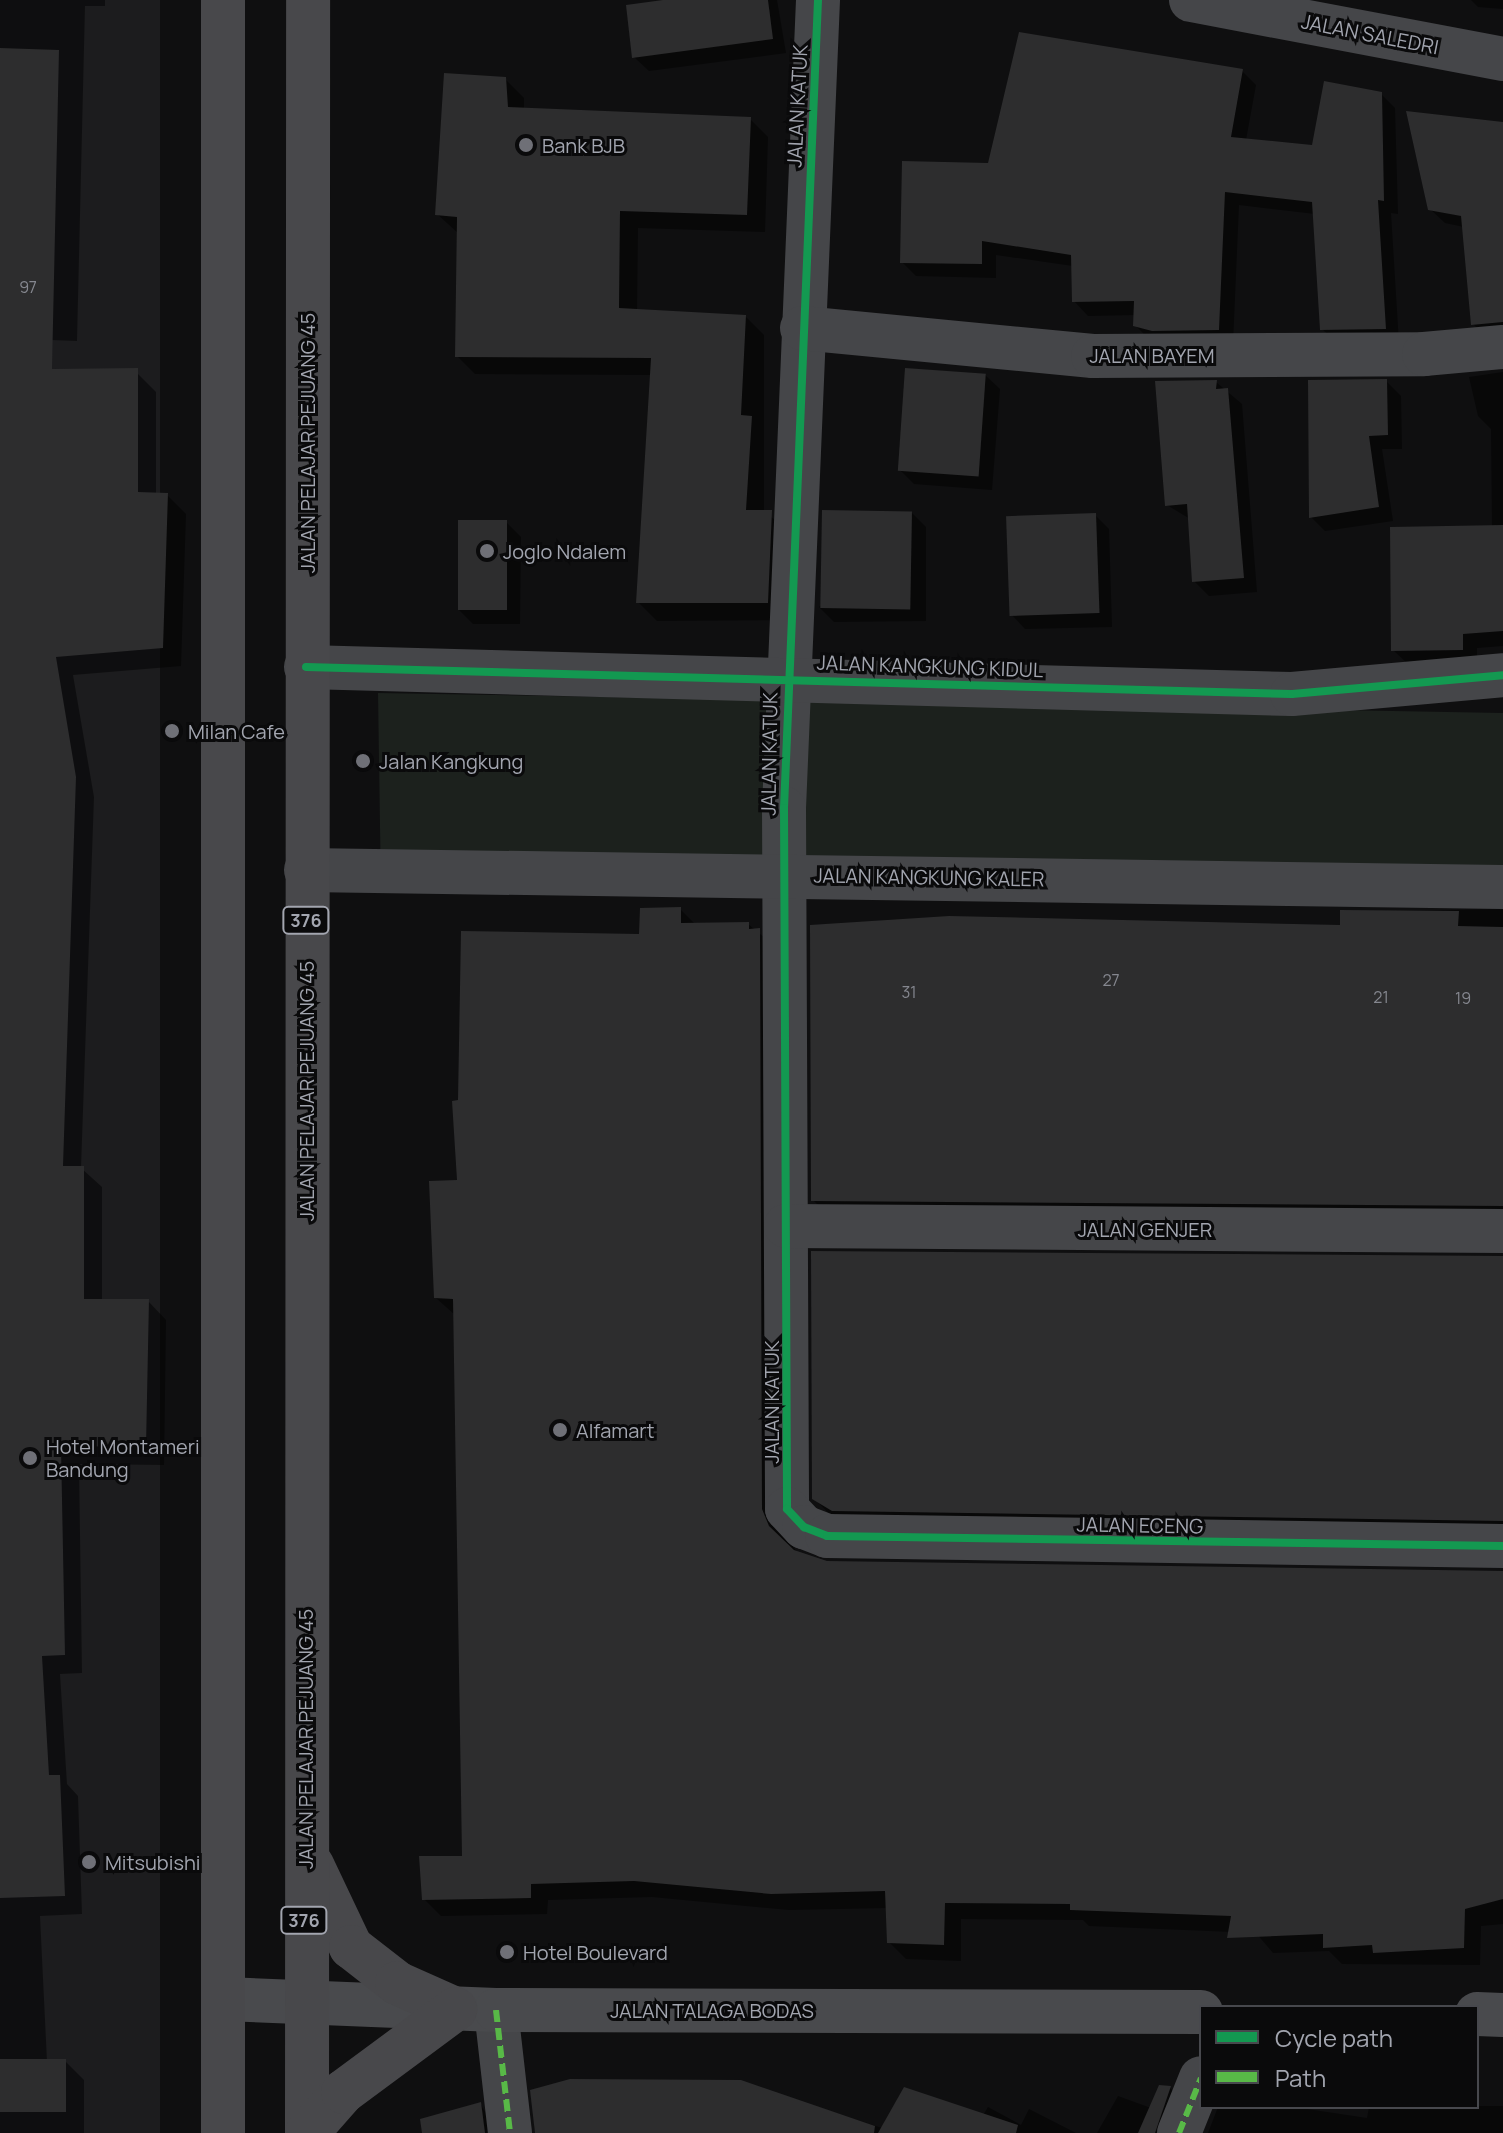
<!DOCTYPE html>
<html>
<head>
<meta charset="utf-8">
<style>
	body { margin:0 }
	#map { position:relative; width:1503px; height:2133px; overflow:hidden; background:#0f0f10; font-family:Manrope,sans-serif }
	div>[style] { position:absolute }
	.built>* { inset:0; background:#1c1c1e; transform-origin:0 0 }
	.green>* { inset:0; background:#1c211d }
	.shadow>* { inset:0; background:#0007 }
	.building>* { inset:0; background:#2d2d2e; transform-origin:0 0 }
	.street>* { height:44px; margin:-22px; padding:0 22px; transform-origin:22px; border-radius:22px; background:#454649 }
	.secondary>* { height:44px; margin:-22px; padding:0 22px; transform-origin:22px; border-radius:22px; background:#494a4d }
	.primary>* { height:44px; margin:-22px; padding:0 22px; transform-origin:22px; border-radius:22px; background:#48484b }
	.quiet>* { height:6px; margin-top:-3px; transform-origin:0; background:repeating-linear-gradient(90deg,#58b947 0 12px,transparent 0 18px) }
	.cycleway>* { height:8px; margin:-4px; padding:0 4px; transform-origin:4px; border-radius:4px; background:#139951 }
	.dots>* { width:22px; height:22px; translate:-50% -50%; box-sizing:border-box; border:4px solid #0a0a0b; border-radius:50% }
	span { translate:-50% -50%; white-space:nowrap; text-align:center; line-height:1.15; -webkit-text-stroke:6px #0a0a0b; paint-order:stroke }
	.number-label { font-size:16px; color:#85878f }
	.number-label span { -webkit-text-stroke-width:0 }
	.shield-label span { padding:2px 6px; background:#0a0a0b; border:2px solid; border-radius:6px; -webkit-text-stroke-width:0 }
	.shield-label { font-size:18px; color:#a2a5af; font-weight:700 }
	.street-label { font-size:20px; color:#a2a5af }
	.poi-label { font-size:20px; color:#a2a5af }
	.left { translate:0 -50%; text-align:left }
	.legend { position:absolute; left:1199px; top:2005px; width:280px; height:104px; box-sizing:border-box; background:#0a0a0b; border:2px solid #47484d; margin:0; padding:10px 14px; list-style:none; font-size:24px; color:#a2a5af }
	.legend li { display:flex; align-items:center; gap:16px; height:40px }
	.legend b { width:40px; border:2px solid #47484d }
</style>
</head>
<body>
<div id="map">
	<div class="built">
		<i style="left:0;top:0;width:160px;height:2133px"></i>
	</div>
	<div class="green">
		<i style="clip-path:polygon(378px 693px,1503px 713px,1503px 882px,381px 892px)"></i>
	</div>
	<div class="shadow">
		<i style="clip-path:polygon(0 0,105px 0,105px 6px,85px 6px,77px 341px,0 338px)"></i>
		<i style="clip-path:polygon(679px 0,777px 0,786px 53px,649px 71px,634px 57px)"></i>
		<i style="clip-path:polygon(1471px 0,1503px 0,1503px 9px,1478px 7px)"></i>
		<i style="clip-path:polygon(1242px 71px,1256px 85px,1246px 140px,1314px 147px,1381px 94px,1395px 108px,1398px 214px,1391px 213px,1399px 343px,1337px 343px,1322px 329px,1315px 214px,1239px 205px,1233px 344px,1150px 340px,1135px 325px,1136px 315px,1088px 316px,1074px 301px,1073px 266px,996px 255px,996px 278px,916px 276px,902px 262px,989px 165px)"></i>
		<i style="clip-path:polygon(505px 79px,524px 98px,524px 110px,750px 119px,768px 137px,765px 232px,638px 228px,637px 311px,746px 317px,764px 335px,764px 512px,789px 530px,785px 620px,657px 621px,638px 602px,652px 375px,475px 374px,457px 356px,458px 233px,437px 214px)"></i>
		<i style="clip-path:polygon(1503px 124px,1503px 338px,1488px 338px,1473px 324px,1464px 227px,1445px 223px,1430px 209px)"></i>
		<i style="clip-path:polygon(1503px 372px,1503px 646px,1477px 648px,1477px 664px,1408px 664px,1393px 650px,1492px 527px,1491px 429px,1478px 416px,1469px 377px)"></i>
		<i style="clip-path:polygon(137px 373px,156px 392px,156px 495px,167px 495px,186px 514px,181px 666px,73px 675px,94px 797px,81px 1168px,102px 1187px,102px 1301px,148px 1301px,166px 1320px,164px 1465px,79px 1464px,82px 1673px,60px 1674px,67px 1784px,78px 1796px,82px 1914px,40px 1916px,47px 2061px,65px 2061px,84px 2080px,84px 2133px,0 2133px,0 383px)"></i>
		<i style="clip-path:polygon(985px 375px,1000px 389px,992px 490px,914px 484px,900px 470px)"></i>
		<i style="clip-path:polygon(1386px 381px,1401px 396px,1402px 449px,1382px 449px,1393px 521px,1325px 531px,1311px 517px)"></i>
		<i style="clip-path:polygon(1216px 382px,1242px 404px,1257px 592px,1209px 596px,1194px 581px,1190px 519px,1167px 505px)"></i>
		<i style="clip-path:polygon(912px 513px,926px 527px,926px 621px,834px 622px,819px 607px)"></i>
		<i style="clip-path:polygon(1095px 515px,1109px 529px,1112px 627px,1025px 629px,1011px 614px)"></i>
		<i style="clip-path:polygon(506px 522px,521px 537px,520px 624px,473px 624px,459px 610px)"></i>
		<i style="clip-path:polygon(680px 909px,696px 925px,748px 924px,776px 947px,778px 1528px,798px 1553px,826px 1563px,1503px 1573px,1503px 1924px,1481px 1926px,1480px 1965px,1342px 1964px,1329px 1951px,1273px 1953px,1256px 1933px,1089px 1926px,1083px 1920px,961px 1919px,961px 1961px,906px 1959px,889px 1942px,888px 1908px,789px 1910px,652px 1897px,548px 1900px,547px 1914px,441px 1916px,424px 1899px,464px 1858px,455px 1315px,436px 1298px,459px 1182px,460px 1101px)"></i>
		<i style="clip-path:polygon(1503px 909px,1503px 1222px,830px 1217px,813px 1200px,1342px 927px,1342px 912px)"></i>
		<i style="clip-path:polygon(1503px 1258px,1503px 1537px,837px 1522px,814px 1498px)"></i>
		<i style="clip-path:polygon(740px 2082px,882px 2128px,982px 2117px,988px 2107px,1021px 2125px,1029px 2109px,1076px 2133px,535px 2133px,532px 2091px)"></i>
		<i style="clip-path:polygon(1170px 2088px,1185px 2102px,1175px 2133px,1097px 2133px,1118px 2096px,1151px 2108px)"></i>
		<i style="clip-path:polygon(481px 2105px,498px 2133px,433px 2133px)"></i>
		<i style="clip-path:polygon(1477px 2106px,1503px 2106px,1503px 2133px,1208px 2133px,1218px 2107px,1294px 2107px,1367px 2118px,1369px 2107px)"></i>
	</div>
	<div class="building">
		<i style="clip-path:polygon(663px 0,768px 0,773px 39px,632px 58px,626px 5px)"></i>
		<i style="clip-path:polygon(1019px 32px,1243px 69px,1231px 137px,1312px 145px,1324px 81px,1382px 92px,1384px 201px,1378px 200px,1386px 329px,1320px 330px,1312px 202px,1225px 192px,1219px 330px,1152px 331px,1133px 326px,1134px 301px,1072px 302px,1071px 255px,982px 241px,982px 264px,900px 263px,902px 161px,988px 163px)"></i>
		<i style="clip-path:polygon(0 48px,59px 50px,52px 369px,138px 368px,138px 492px,168px 493px,163px 648px,56px 657px,76px 777px,63px 1166px,84px 1166px,84px 1299px,149px 1299px,146px 1447px,61px 1446px,65px 1655px,42px 1656px,49px 1775px,60px 1775px,65px 1896px,0 1898px)"></i>
		<i style="clip-path:polygon(444px 73px,506px 77px,508px 107px,751px 117px,747px 215px,620px 211px,619px 308px,746px 315px,741px 415px,752px 416px,746px 510px,772px 510px,768px 603px,636px 603px,651px 358px,455px 357px,457px 217px,435px 215px)"></i>
		<i style="clip-path:polygon(1406px 111px,1503px 122px,1503px 322px,1471px 325px,1461px 216px,1428px 210px)"></i>
		<i style="left:905px;top:368px;width:81px;height:103px;rotate:4deg"></i>
		<i style="clip-path:polygon(1387px 379px,1388px 435px,1369px 436px,1379px 507px,1309px 518px,1308px 380px)"></i>
		<i style="clip-path:polygon(1217px 380px,1216px 389px,1228px 388px,1244px 578px,1192px 582px,1187px 504px,1165px 506px,1155px 381px)"></i>
		<i style="left:822px;top:510px;width:90px;height:98px;rotate:1deg"></i>
		<i style="left:1096px;top:513px;width:100px;height:90px;rotate:88deg"></i>
		<i style="left:458px;top:520px;width:49px;height:90px"></i>
		<i style="clip-path:polygon(1503px 525px,1503px 631px,1463px 634px,1463px 650px,1391px 651px,1390px 527px)"></i>
		<i style="clip-path:polygon(681px 907px,681px 923px,749px 922px,749px 929px,760px 928px,762px 1509px,769px 1526px,794px 1550px,827px 1561px,1503px 1571px,1503px 1899px,1465px 1909px,1464px 1948px,1373px 1953px,1372px 1945px,1323px 1948px,1323px 1934px,1227px 1938px,1231px 1916px,1070px 1910px,1070px 1904px,945px 1903px,944px 1945px,887px 1943px,885px 1891px,771px 1894px,634px 1881px,531px 1884px,531px 1898px,422px 1900px,419px 1856px,462px 1856px,453px 1299px,434px 1298px,429px 1181px,457px 1180px,452px 1101px,458px 1100px,461px 931px,639px 934px,640px 908px)"></i>
		<i style="clip-path:polygon(1340px 910px,1459px 911px,1458px 926px,1503px 927px,1503px 1206px,811px 1201px,810px 925px,949px 916px,1340px 925px)"></i>
		<i style="clip-path:polygon(811px 1251px,1503px 1256px,1503px 1521px,832px 1511px,812px 1499px)"></i>
		<i style="left:0;top:2059px;width:66px;height:53px"></i>
		<i style="clip-path:polygon(570px 2079px,741px 2080px,875px 2126px,874px 2133px,535px 2133px,530px 2090px)"></i>
		<i style="clip-path:polygon(1159px 2085px,1171px 2086px,1155px 2133px,1138px 2133px)"></i>
		<i style="clip-path:polygon(904px 2087px,1018px 2125px,1016px 2133px,878px 2133px)"></i>
		<i style="clip-path:polygon(481px 2102px,485px 2133px,422px 2133px,420px 2119px)"></i>
	</div>
	<div class="street">
		<i style="left:818px;top:0;width:809px;rotate:92.41deg"></i>
		<i style="left:784px;top:808px;width:701px;rotate:89.75deg"></i>
		<i style="left:787px;top:1509px;width:25px;rotate:47deg"></i>
		<i style="left:804px;top:1527px;width:25px;rotate:21deg"></i>
		<i style="left:827px;top:1536px;width:676px;rotate:0.85deg"></i>
		<i style="left:1191px;top:0;width:318px;rotate:10.7deg"></i>
		<i style="left:802px;top:328px;width:292px;rotate:5.5deg"></i>
		<i style="left:1093px;top:356px;width:331px;rotate:-0.3deg"></i>
		<i style="left:1424px;top:354px;width:79px;rotate:-5.1deg"></i>
		<i style="left:306px;top:667px;width:986px;rotate:1.57deg"></i>
		<i style="left:1292px;top:694px;width:212px;rotate:-5.1deg"></i>
		<i style="left:306px;top:870px;width:1197px;rotate:0.81deg"></i>
		<i style="left:786px;top:1226px;width:717px;rotate:0.4deg"></i>
		<i style="left:496px;top:2010px;width:124px;rotate:83.5deg"></i>
		<i style="left:1179px;top:2133px;width:59px;rotate:-68.2deg"></i>
	</div>
	<div class="secondary">
		<i style="left:224px;top:1999px;width:272px;rotate:2.3deg"></i>
		<i style="left:496px;top:2010px;width:705px;rotate:0.16deg"></i>
		<i style="left:1477px;top:2014px;width:26px;rotate:2deg"></i>
	</div>
	<div class="primary">
		<i style="left:312px;top:1865px;width:91px;rotate:64.6deg"></i>
		<i style="left:351px;top:1947px;width:58px;rotate:38deg"></i>
		<i style="left:397px;top:1983px;width:64px;rotate:24.1deg"></i>
		<i style="left:223px;top:2133px;width:2133px;rotate:-90deg"></i>
		<i style="left:307px;top:2133px;width:2133px;rotate:-89.97deg"></i>
		<i style="left:307px;top:2133px;width:55px;rotate:-48.7deg"></i>
		<i style="left:343px;top:2092px;width:139px;rotate:-36.5deg"></i>
	</div>
	<div class="quiet">
		<i style="left:496px;top:2010px;width:124px;rotate:83.5deg"></i>
		<i style="left:1179px;top:2133px;width:59px;rotate:-68.2deg"></i>
	</div>
	<div class="cycleway">
		<i style="left:818px;top:0;width:809px;rotate:92.41deg"></i>
		<i style="left:784px;top:808px;width:701px;rotate:89.75deg"></i>
		<i style="left:787px;top:1509px;width:25px;rotate:47deg"></i>
		<i style="left:804px;top:1527px;width:25px;rotate:21deg"></i>
		<i style="left:827px;top:1536px;width:676px;rotate:0.85deg"></i>
		<i style="left:306px;top:667px;width:986px;rotate:1.57deg"></i>
		<i style="left:1292px;top:694px;width:212px;rotate:-5.1deg"></i>
	</div>
	<div class="dots">
		<i style="left:526px;top:145px;background:#6f7077"></i>
		<i style="left:487px;top:551px;background:#6f7077"></i>
		<i style="left:172px;top:731px;background:#6f7077"></i>
		<i style="left:363px;top:761px;background:#6f7077"></i>
		<i style="left:560px;top:1430px;background:#6f7077"></i>
		<i style="left:30px;top:1458px;background:#6f7077"></i>
		<i style="left:89px;top:1862px;background:#6f7077"></i>
		<i style="left:507px;top:1952px;background:#6f7077"></i>
	</div>
	<div class="number-label">
		<span style="left:28px;top:287px">97</span>
		<span style="left:1111px;top:980px">27</span>
		<span style="left:909px;top:992px">31</span>
		<span style="left:1381px;top:997px">21</span>
		<span style="left:1463px;top:998px">19</span>
	</div>
	<div class="shield-label">
		<span style="left:306px;top:920px">376</span>
		<span style="left:304px;top:1920px">376</span>
	</div>
	<div class="street-label">
		<span style="left:1370px;top:34px;rotate:11deg">JALAN SALEDRI</span>
		<span style="left:797px;top:106px;rotate:-87deg">JALAN KATUK</span>
		<span style="left:1152px;top:355px">JALAN BAYEM</span>
		<span style="left:307px;top:443px;rotate:-90deg">JALAN PELAJAR PEJUANG 45</span>
		<span style="left:930px;top:666px;rotate:2deg">JALAN KANGKUNG KIDUL</span>
		<span style="left:769px;top:754px;rotate:-89deg">JALAN KATUK</span>
		<span style="left:929px;top:877px;rotate:1deg">JALAN KANGKUNG KALER</span>
		<span style="left:306px;top:1091px;rotate:-90deg">JALAN PELAJAR PEJUANG 45</span>
		<span style="left:1145px;top:1229px">JALAN GENJER</span>
		<span style="left:771px;top:1402px;rotate:-90deg">JALAN KATUK</span>
		<span style="left:1140px;top:1525px;rotate:1deg">JALAN ECENG</span>
		<span style="left:305px;top:1739px;rotate:-90deg">JALAN PELAJAR PEJUANG 45</span>
		<span style="left:712px;top:2010px">JALAN TALAGA BODAS</span>
	</div>
	<div class="poi-label">
		<span class="left" style="left:542px;top:145px">Bank BJB</span>
		<span class="left" style="left:503px;top:551px">Joglo Ndalem</span>
		<span class="left" style="left:188px;top:731px">Milan Cafe</span>
		<span class="left" style="left:379px;top:761px">Jalan Kangkung</span>
		<span class="left" style="left:576px;top:1430px">Alfamart</span>
		<span class="left" style="left:46px;top:1458px">Hotel Montameri<br>Bandung</span>
		<span class="left" style="left:105px;top:1862px">Mitsubishi</span>
		<span class="left" style="left:523px;top:1952px">Hotel Boulevard</span>
	</div>
	<ul class="legend">
	<li><b style="height:10px;background:#139951"></b>Cycle path</li>
	<li><b style="height:10px;background:#58b947"></b>Path</li>
	</ul>
</div>
</body>
</html>
